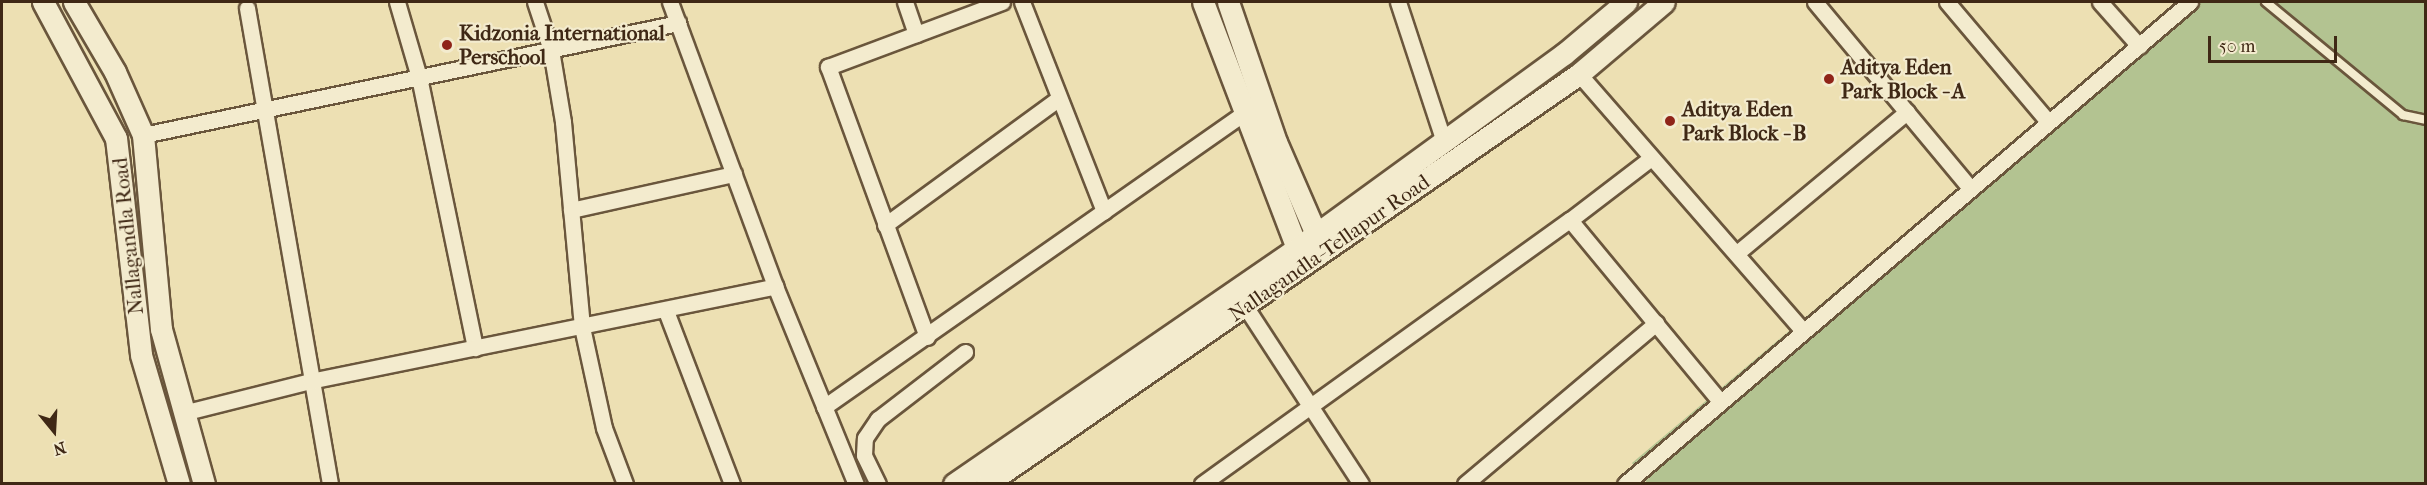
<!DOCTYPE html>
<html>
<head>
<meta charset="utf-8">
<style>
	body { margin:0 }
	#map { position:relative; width:2427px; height:485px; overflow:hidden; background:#ede0b3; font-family:"IM FELL French Canon",serif }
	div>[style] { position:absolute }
	.green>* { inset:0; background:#b3c391 }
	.roads { filter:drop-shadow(2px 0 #6a563c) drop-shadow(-2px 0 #6a563c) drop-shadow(0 2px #6a563c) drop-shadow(0 -2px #6a563c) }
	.lane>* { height:8px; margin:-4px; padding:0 4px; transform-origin:4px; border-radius:4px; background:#f3ebce }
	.street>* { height:15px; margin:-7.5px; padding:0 7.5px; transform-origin:7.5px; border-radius:7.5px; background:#f3ebce }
	.secondary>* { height:21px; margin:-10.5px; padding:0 10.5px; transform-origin:10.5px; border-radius:10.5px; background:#f3ebce }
	.dots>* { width:16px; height:16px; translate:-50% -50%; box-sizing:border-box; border:3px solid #f3ebce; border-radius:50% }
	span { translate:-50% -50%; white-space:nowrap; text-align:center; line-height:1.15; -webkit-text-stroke:4.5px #f3ebce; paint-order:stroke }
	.poi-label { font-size:21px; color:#3f2815; font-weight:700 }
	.left { translate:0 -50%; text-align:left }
	.street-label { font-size:21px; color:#3f2815 }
	.frame { position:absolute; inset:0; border:3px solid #3f2815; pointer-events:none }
	.north { position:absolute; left:24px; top:401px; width:60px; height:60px; -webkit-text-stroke:4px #f3ebce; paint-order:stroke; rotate:162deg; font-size:16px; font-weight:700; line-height:24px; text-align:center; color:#3f2815 }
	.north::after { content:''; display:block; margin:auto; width:21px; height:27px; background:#3f2815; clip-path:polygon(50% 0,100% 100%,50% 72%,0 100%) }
	.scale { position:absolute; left:2208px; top:36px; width:129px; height:27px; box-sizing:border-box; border:3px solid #3f2815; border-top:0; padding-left:8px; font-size:18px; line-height:21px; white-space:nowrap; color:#3f2815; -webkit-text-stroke:4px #f3ebce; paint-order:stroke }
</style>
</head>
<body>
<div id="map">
	<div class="green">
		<i style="clip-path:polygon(2180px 2px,2425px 2px,2425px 483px,1648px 484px,1632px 463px)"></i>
	</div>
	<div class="roads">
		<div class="lane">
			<i style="left:2266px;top:2px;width:178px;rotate:39.5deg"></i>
			<i style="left:2403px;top:115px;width:24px;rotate:12deg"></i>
		</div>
		<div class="street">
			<i style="left:397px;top:2px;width:78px;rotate:73.7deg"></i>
			<i style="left:419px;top:77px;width:277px;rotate:78.3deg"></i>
			<i style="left:535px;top:2px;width:51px;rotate:71.6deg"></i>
			<i style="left:551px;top:50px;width:73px;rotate:80.5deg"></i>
			<i style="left:563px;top:122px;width:206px;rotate:84.7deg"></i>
			<i style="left:582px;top:327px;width:103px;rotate:77.7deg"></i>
			<i style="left:604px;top:428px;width:60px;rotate:69.4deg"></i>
			<i style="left:670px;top:2px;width:303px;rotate:69.7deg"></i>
			<i style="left:775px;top:286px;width:214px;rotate:67.8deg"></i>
			<i style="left:905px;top:2px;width:34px;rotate:71deg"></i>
			<i style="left:1022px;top:2px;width:225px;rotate:68.6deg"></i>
			<i style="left:1398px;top:2px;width:147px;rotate:71.8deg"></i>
			<i style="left:1815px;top:2px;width:242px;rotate:50.2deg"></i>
			<i style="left:1947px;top:2px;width:153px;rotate:49.8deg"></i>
			<i style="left:2100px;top:2px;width:59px;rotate:48.4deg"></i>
			<i style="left:247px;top:8px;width:483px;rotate:80.1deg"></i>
			<i style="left:1579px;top:74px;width:340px;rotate:48.9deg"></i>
			<i style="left:143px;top:135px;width:547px;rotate:-11.82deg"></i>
			<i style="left:571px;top:210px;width:167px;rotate:-12.5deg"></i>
			<i style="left:1570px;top:220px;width:102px;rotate:-37.4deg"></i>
			<i style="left:885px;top:225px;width:215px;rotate:-36.1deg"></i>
			<i style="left:1737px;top:253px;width:221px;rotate:-39.7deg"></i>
			<i style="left:1245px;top:306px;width:212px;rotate:56.9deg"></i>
			<i style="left:666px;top:311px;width:185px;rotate:69.1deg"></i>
			<i style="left:927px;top:337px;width:288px;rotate:-110.1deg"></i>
			<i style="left:828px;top:67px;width:186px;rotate:-20.5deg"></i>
			<i style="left:824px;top:407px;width:513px;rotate:-34.99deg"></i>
			<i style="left:183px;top:413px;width:131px;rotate:-14.1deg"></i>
			<i style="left:310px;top:381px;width:475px;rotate:-11.5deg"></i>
			<i style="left:878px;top:484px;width:32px;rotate:-116deg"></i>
			<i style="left:864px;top:455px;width:17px;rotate:-87deg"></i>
			<i style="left:865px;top:438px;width:23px;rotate:-56deg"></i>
			<i style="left:878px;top:419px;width:110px;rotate:-37.6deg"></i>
			<i style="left:1202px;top:484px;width:453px;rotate:-35.7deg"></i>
			<i style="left:1570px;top:220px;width:232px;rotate:50.4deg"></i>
			<i style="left:1465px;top:484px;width:250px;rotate:-40.1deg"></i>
			<i style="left:1625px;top:484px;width:743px;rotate:-40.47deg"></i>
		</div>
		<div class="secondary">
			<i style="left:43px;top:2px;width:154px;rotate:61.8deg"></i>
			<i style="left:116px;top:138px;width:218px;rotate:83.4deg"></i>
			<i style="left:141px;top:355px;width:134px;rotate:73.6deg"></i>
			<i style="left:74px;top:2px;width:81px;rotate:59.6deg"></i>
			<i style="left:115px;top:72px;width:69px;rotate:66deg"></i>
			<i style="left:143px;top:135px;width:195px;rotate:84.7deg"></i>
			<i style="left:161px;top:329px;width:161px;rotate:74.5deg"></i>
			<i style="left:1203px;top:2px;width:263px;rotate:69.1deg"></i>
			<i style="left:1228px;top:2px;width:148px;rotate:71.1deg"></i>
			<i style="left:1276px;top:142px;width:100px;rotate:66.5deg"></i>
			<i style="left:954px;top:484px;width:416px;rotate:-34.5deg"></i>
			<i style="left:1297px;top:248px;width:330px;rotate:-36deg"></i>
			<i style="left:1564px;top:54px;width:81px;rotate:-40deg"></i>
			<i style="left:986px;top:484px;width:721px;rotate:-34.66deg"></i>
			<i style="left:1579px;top:74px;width:111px;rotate:-40.3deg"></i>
		</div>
	</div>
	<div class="dots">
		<i style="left:447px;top:45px;background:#8f2418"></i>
		<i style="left:1829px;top:79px;background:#8f2418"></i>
		<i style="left:1670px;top:121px;background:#8f2418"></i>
	</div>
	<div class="poi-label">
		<span class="left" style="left:459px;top:45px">Kidzonia International<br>Perschool</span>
		<span class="left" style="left:1841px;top:79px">Aditya Eden<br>Park Block - A</span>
		<span class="left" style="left:1682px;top:121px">Aditya Eden<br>Park Block - B</span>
	</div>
	<div class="street-label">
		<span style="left:128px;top:236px;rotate:-96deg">Nallagandla Road</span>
		<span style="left:1329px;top:248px;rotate:-35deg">Nallagandla-Tellapur Road</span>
	</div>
	<div class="frame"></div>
	<div class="north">N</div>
	<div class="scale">50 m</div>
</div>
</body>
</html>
